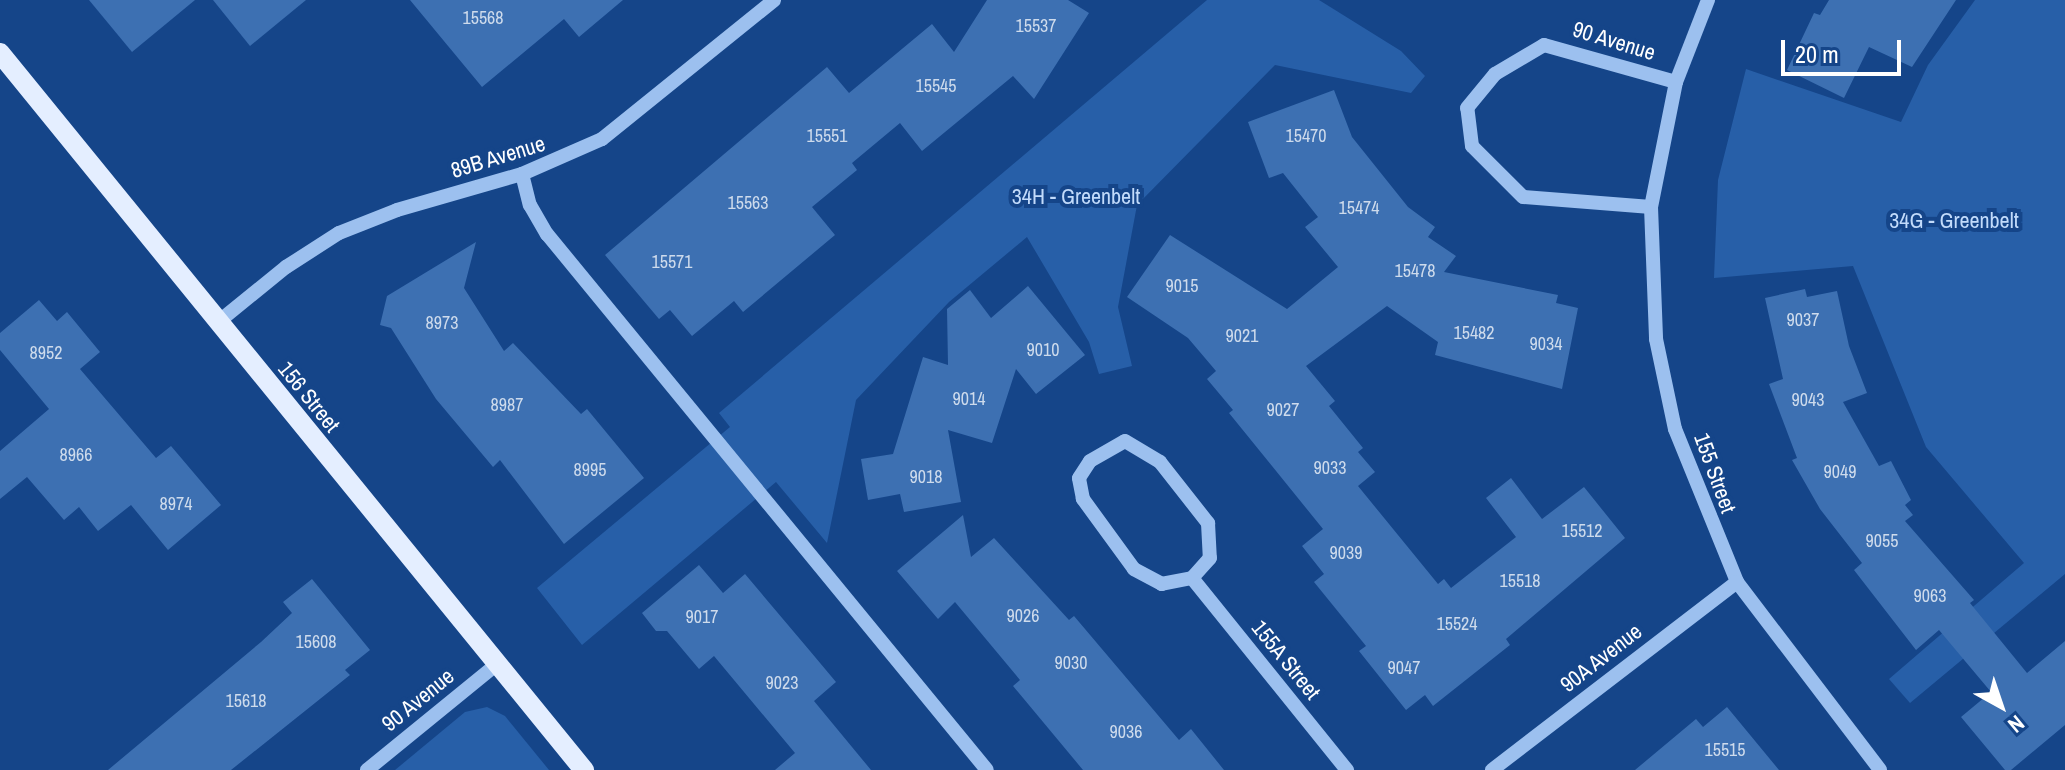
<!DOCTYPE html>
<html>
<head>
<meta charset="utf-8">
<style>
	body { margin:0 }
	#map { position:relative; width:2065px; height:770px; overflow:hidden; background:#154589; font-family:"Archivo Narrow",sans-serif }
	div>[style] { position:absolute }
	.green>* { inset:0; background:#275fa8 }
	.building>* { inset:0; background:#3d70b2 }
	.minor>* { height:14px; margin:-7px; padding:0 7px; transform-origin:7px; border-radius:7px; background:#9cc0ef }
	.major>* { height:20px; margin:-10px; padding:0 10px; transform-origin:10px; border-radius:10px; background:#e4eeff }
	span { translate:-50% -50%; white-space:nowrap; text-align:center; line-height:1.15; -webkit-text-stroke:8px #154589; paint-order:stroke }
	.number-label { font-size:18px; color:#cedbec }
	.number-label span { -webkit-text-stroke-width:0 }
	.street-label { font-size:22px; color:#fff }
	.park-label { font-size:22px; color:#c2dbfb }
	.north { position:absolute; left:1961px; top:666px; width:80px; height:80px; -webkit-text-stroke:6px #154589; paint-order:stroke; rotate:140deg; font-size:22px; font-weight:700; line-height:32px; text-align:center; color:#fff }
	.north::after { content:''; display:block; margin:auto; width:28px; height:36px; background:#fff; clip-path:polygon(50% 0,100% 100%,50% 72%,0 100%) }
	.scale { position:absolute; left:1781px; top:40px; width:120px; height:36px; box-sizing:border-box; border:4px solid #fff; border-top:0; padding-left:10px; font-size:24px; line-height:28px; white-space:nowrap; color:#fff; -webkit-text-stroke:6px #154589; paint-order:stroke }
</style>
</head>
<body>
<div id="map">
	<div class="green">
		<i style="clip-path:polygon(1207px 0,1319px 0,1401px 51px,1425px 76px,1411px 93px,1275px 65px,1137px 205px,1118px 307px,1132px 366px,1099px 374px,1089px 342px,1027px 237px,949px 302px,856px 400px,827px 543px,776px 482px,582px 645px,537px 588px,730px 427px,719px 413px)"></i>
		<i style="clip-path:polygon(1975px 0,2065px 0,2065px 574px,1910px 703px,1889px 679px,2024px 563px,1926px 447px,1853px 266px,1714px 278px,1718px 180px,1746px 69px,1901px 122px,1928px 65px)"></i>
		<i style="clip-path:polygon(487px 707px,505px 716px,549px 770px,395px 770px,465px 712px)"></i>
	</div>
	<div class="building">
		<i style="clip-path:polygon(89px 0,195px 0,132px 52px)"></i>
		<i style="clip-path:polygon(213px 0,306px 0,250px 46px)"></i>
		<i style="clip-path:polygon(410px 0,623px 0,579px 37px,564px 19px,482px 87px)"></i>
		<i style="clip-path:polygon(987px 0,1068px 0,1089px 13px,1034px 99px,1013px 76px,922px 151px,900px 123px,852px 163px,857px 170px,812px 207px,835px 235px,743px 312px,734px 301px,692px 336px,670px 310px,659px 319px,605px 255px,827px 67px,849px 93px,932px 24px,954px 52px)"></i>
		<i style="clip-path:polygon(1829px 0,1956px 0,1912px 67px,1869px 47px,1844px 98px,1787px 70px,1814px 13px,1820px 15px)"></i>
		<i style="clip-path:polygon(1334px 90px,1352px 137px,1408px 207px,1435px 227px,1428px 237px,1456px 256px,1444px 272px,1558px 295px,1556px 303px,1578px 308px,1562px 389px,1435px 355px,1438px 342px,1387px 306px,1306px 366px,1335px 401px,1329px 406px,1363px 448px,1358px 452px,1375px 472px,1358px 486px,1438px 584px,1444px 579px,1451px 588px,1516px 537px,1486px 498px,1511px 478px,1542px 519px,1584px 487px,1625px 538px,1506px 639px,1510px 645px,1433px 706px,1425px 695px,1406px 710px,1359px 651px,1366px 646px,1314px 582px,1324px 574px,1302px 546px,1323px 529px,1229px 413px,1233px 410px,1207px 379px,1216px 371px,1188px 338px,1127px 297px,1170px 235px,1287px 309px,1338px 267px,1305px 227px,1318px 217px,1283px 173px,1269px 178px,1248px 122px)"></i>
		<i style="clip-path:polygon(476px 242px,464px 288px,504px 351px,513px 343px,581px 414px,587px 409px,644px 478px,564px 544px,500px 460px,493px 467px,436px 399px,391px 328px,380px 325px,387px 296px)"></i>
		<i style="clip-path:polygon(1028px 286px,1085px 355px,1036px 394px,1016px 369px,992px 443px,948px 430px,961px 502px,904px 512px,900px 494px,868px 500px,861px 459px,893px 454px,923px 357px,948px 365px,947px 309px,970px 290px,991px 318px)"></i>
		<i style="clip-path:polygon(1805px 289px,1807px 297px,1837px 291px,1849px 346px,1867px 393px,1843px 402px,1879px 466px,1891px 461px,1911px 500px,1905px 505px,1913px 515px,1905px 521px,1974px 600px,1970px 603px,2027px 673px,2065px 641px,2065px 725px,2011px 770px,2005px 770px,1961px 717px,1991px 692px,1939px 630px,1916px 650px,1854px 570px,1862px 563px,1820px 509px,1792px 460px,1797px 458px,1769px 384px,1783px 379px,1765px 298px)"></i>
		<i style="clip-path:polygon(39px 300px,57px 321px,67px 312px,100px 352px,80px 369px,156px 458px,171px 446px,221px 505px,168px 550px,131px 505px,98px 531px,79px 507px,64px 520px,27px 477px,0 499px,0 451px,49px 409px,0 350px,0 333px)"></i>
		<i style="clip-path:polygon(963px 515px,971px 557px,994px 538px,1069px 620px,1074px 616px,1179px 740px,1191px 729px,1224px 770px,1083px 770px,1013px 686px,1020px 680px,955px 602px,938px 619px,897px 571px)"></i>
		<i style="clip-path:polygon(699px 565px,723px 593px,745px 574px,810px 651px,836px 682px,814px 701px,871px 770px,775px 770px,795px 753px,714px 656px,699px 669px,667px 631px,656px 631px,642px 613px)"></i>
		<i style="clip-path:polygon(312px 579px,370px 650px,345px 670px,350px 675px,231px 770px,108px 770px,261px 642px,292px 613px,283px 602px)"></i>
		<i style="clip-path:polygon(1727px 707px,1779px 770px,1635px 770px,1696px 719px,1703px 727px)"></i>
	</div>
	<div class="minor">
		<i style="left:1708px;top:0;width:88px;rotate:111.3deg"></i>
		<i style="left:1676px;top:82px;width:127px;rotate:101.3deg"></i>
		<i style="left:1651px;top:207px;width:132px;rotate:87.8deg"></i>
		<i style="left:1656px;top:339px;width:92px;rotate:78.1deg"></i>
		<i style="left:1675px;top:429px;width:165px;rotate:67.9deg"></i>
		<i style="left:1737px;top:582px;width:236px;rotate:52.7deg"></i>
		<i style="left:522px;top:174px;width:32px;rotate:76deg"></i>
		<i style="left:530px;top:205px;width:34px;rotate:60deg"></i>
		<i style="left:547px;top:234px;width:693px;rotate:50.62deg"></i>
		<i style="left:1651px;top:207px;width:128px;rotate:-175.5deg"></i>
		<i style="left:1523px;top:197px;width:72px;rotate:-135deg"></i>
		<i style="left:1472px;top:146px;width:38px;rotate:-97deg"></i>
		<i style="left:1467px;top:108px;width:44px;rotate:-50.5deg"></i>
		<i style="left:1495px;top:74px;width:57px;rotate:-30.6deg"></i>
		<i style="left:1544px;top:45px;width:137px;rotate:15.7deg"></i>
		<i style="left:217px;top:323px;width:89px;rotate:-39.1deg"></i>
		<i style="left:286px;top:267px;width:63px;rotate:-32.7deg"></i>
		<i style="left:339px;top:233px;width:62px;rotate:-21.6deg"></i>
		<i style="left:397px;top:210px;width:130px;rotate:-16.1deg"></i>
		<i style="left:522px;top:174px;width:87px;rotate:-23.6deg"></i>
		<i style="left:602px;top:139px;width:221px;rotate:-38.9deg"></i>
		<i style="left:1125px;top:441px;width:41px;rotate:31deg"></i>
		<i style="left:1160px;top:462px;width:78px;rotate:51.8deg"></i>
		<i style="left:1208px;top:523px;width:35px;rotate:87deg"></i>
		<i style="left:1210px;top:558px;width:27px;rotate:132deg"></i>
		<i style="left:1192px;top:578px;width:31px;rotate:169deg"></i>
		<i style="left:1162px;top:584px;width:32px;rotate:-152deg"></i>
		<i style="left:1134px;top:569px;width:87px;rotate:-126.1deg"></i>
		<i style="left:1083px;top:499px;width:21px;rotate:-101deg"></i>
		<i style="left:1079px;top:478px;width:20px;rotate:-57deg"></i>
		<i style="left:1090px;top:461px;width:40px;rotate:-29.7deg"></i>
		<i style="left:1192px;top:578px;width:247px;rotate:51.1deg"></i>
		<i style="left:367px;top:770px;width:168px;rotate:-39.2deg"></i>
		<i style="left:1492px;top:770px;width:309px;rotate:-37.5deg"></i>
	</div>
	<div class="major">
		<i style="left:0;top:53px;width:925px;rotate:50.84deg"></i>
	</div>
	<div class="number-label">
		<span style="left:483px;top:18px">15568</span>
		<span style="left:1036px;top:26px">15537</span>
		<span style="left:936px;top:86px">15545</span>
		<span style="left:827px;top:136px">15551</span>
		<span style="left:1306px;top:136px">15470</span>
		<span style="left:748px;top:203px">15563</span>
		<span style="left:1359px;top:208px">15474</span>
		<span style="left:672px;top:262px">15571</span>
		<span style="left:1415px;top:271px">15478</span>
		<span style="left:1182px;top:286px">9015</span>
		<span style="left:1803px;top:320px">9037</span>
		<span style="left:442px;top:323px">8973</span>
		<span style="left:1474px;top:333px">15482</span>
		<span style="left:1242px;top:336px">9021</span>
		<span style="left:1546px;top:344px">9034</span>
		<span style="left:1043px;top:350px">9010</span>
		<span style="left:46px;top:353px">8952</span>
		<span style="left:969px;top:399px">9014</span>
		<span style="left:1808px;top:400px">9043</span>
		<span style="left:507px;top:405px">8987</span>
		<span style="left:1283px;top:410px">9027</span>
		<span style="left:76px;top:455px">8966</span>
		<span style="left:1330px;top:468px">9033</span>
		<span style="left:590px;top:470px">8995</span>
		<span style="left:1840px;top:472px">9049</span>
		<span style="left:926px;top:477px">9018</span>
		<span style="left:176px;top:504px">8974</span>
		<span style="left:1582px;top:531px">15512</span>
		<span style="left:1882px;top:541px">9055</span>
		<span style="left:1346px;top:553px">9039</span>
		<span style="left:1520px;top:581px">15518</span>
		<span style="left:1930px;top:596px">9063</span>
		<span style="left:1023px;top:616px">9026</span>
		<span style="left:702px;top:617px">9017</span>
		<span style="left:1457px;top:624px">15524</span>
		<span style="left:316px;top:642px">15608</span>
		<span style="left:1071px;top:663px">9030</span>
		<span style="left:1404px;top:668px">9047</span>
		<span style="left:782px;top:683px">9023</span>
		<span style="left:246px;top:701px">15618</span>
		<span style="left:1126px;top:732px">9036</span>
		<span style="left:1725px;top:750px">15515</span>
	</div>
	<div class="street-label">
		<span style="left:1614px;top:41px;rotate:17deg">90 Avenue</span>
		<span style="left:498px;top:157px;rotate:-17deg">89B Avenue</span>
		<span style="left:309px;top:397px;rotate:51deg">156 Street</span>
		<span style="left:1715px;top:473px;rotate:70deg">155 Street</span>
		<span style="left:1601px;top:658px;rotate:-38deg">90A Avenue</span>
		<span style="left:1286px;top:660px;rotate:51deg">155A Street</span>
		<span style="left:418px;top:700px;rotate:-39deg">90 Avenue</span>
	</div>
	<div class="park-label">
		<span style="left:1076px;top:197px">34H - Greenbelt</span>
		<span style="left:1954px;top:221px">34G - Greenbelt</span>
	</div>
	<div class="north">N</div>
	<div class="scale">20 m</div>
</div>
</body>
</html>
